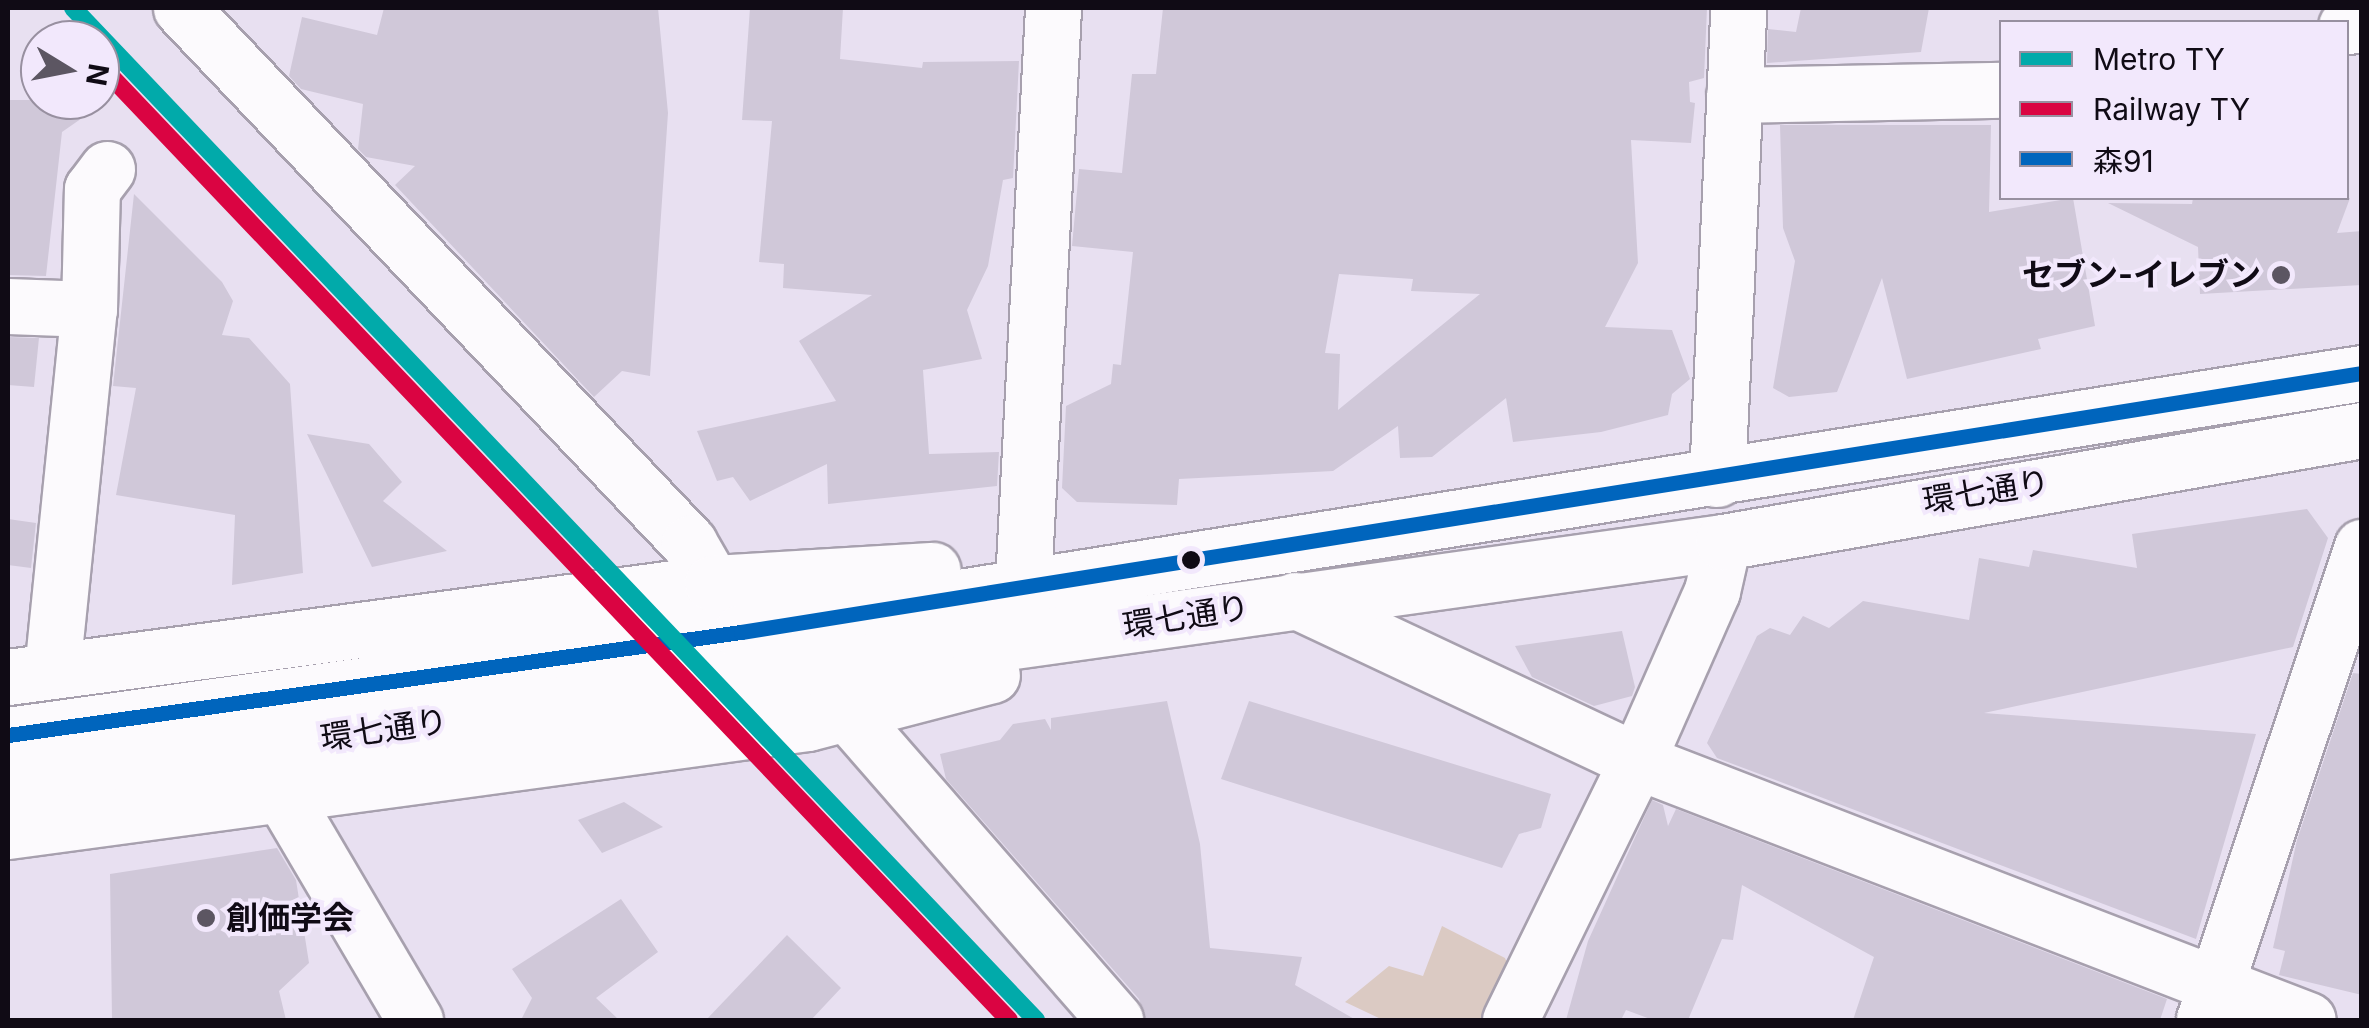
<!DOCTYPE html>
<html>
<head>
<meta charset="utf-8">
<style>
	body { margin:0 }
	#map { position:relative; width:2369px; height:1028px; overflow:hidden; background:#e8e0f1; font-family:Inter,"Noto Sans JP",sans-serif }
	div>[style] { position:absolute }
	.green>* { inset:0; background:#dbcac3 }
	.building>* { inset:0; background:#d0c8d9 }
	.roads { filter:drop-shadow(2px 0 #a7a0ae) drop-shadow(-2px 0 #a7a0ae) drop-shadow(0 2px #a7a0ae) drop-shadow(0 -2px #a7a0ae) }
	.minor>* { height:55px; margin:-27.5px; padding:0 27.5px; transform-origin:27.5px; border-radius:27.5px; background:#fcfafd }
	.major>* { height:55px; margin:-27.5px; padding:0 27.5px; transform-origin:27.5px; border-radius:27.5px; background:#fcfafd }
	.bus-1>* { height:15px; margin:-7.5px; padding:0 7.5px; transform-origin:7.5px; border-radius:7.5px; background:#0065bd }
	.rail-1>* { height:18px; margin:-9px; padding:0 9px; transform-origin:9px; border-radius:9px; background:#da0442 }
	.metro-1>* { height:18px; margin:-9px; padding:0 9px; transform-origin:9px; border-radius:9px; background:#01aaaa }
	.dots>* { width:28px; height:28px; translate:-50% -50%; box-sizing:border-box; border:5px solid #f2e8fc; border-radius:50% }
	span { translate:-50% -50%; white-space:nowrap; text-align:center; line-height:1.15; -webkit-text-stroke:8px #f2e8fc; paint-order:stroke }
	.poi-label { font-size:32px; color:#100b15; font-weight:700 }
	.right { translate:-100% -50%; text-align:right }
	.left { translate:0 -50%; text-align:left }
	.street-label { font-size:32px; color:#100b15 }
	.frame { position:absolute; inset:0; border:10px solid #100b15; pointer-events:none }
	.legend { position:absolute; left:1999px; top:20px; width:350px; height:180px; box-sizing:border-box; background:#f2e8fc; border:2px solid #9890a0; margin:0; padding:12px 18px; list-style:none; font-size:30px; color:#100b15 }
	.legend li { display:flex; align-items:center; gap:20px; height:50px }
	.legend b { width:50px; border:2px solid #9890a0 }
	.north { position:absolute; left:20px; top:20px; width:100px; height:100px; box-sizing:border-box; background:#f2e8fc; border:2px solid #9890a0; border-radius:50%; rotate:100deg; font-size:28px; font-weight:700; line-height:40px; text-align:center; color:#100b15 }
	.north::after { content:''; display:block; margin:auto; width:35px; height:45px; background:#5c5662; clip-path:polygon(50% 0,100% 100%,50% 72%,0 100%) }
</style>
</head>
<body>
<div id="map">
	<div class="green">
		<i style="clip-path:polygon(1442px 926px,1505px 958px,1514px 979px,1495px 1020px,1383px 1020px,1345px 1002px,1389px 966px,1423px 976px)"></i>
	</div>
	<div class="building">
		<i style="clip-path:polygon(384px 8px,658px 8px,668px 113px,650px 376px,622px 371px,594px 397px,395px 185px,415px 166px,366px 157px,358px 149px,363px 104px,301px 89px,289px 76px,302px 17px,377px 35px)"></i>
		<i style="clip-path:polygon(750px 8px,843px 8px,840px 59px,922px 68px,923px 62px,1019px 61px,1013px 178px,1003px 180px,988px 266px,967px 310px,982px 359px,923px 370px,929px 454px,999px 452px,997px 486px,828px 504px,827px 464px,750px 501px,733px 477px,717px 481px,697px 431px,836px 401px,799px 341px,872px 295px,783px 288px,784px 264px,759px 262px,772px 121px,742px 120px)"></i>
		<i style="clip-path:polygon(evenodd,1163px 8px,1707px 8px,1704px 78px,1689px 82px,1690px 102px,1695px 103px,1691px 143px,1631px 140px,1638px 263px,1605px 327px,1672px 330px,1690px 379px,1672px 394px,1668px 415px,1601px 432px,1513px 442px,1506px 398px,1432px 457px,1400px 458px,1398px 426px,1333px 471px,1179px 479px,1177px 505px,1077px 502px,1062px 488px,1066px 406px,1111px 384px,1113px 364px,1121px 365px,1133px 252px,1072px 246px,1079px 169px,1122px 173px,1132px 74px,1156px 74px,1163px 8px,1339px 274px,1413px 279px,1411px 291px,1480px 294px,1338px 410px,1340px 354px,1325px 353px,1339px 274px)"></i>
		<i style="clip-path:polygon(1801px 8px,1929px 8px,1921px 52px,1767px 63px,1768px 29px,1796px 32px)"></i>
		<i style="clip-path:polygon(8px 100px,108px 100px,62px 132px,46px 276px,8px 275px)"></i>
		<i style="clip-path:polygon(1780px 125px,1991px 125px,1989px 212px,2073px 198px,2095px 326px,2038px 339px,2041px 349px,1907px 379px,1882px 278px,1837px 392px,1789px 397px,1773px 388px,1795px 261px,1783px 228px)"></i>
		<i style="clip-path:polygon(134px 194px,222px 282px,233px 301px,222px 335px,249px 338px,290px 384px,303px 573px,232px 585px,235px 515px,116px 495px,136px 388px,113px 386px)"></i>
		<i style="clip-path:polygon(2193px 198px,2350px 198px,2337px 233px,2362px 231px,2362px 285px,2200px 294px,2198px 247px,2108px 203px,2192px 204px)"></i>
		<i style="clip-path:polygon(8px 337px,39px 338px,34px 387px,8px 385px)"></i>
		<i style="clip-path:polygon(307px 434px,369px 444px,402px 482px,383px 501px,447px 551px,372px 567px)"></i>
		<i style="clip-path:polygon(2307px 509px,2328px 538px,2293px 647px,1984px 713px,2256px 734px,2196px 939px,1717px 758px,1707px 743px,1757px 636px,1770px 628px,1790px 635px,1803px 616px,1829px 628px,1863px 601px,1969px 620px,1979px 558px,2029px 567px,2033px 550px,2137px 568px,2132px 534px)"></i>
		<i style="clip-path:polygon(8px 519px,36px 523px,31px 568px,8px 565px)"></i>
		<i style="clip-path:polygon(1622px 631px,1635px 687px,1632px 696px,1594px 706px,1532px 677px,1515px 646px)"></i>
		<i style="clip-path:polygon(2353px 673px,2362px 674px,2362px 995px,2279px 975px,2285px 951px,2273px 948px,2297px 840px)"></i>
		<i style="clip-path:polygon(1167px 701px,1200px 844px,1210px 948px,1302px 957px,1295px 985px,1356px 1020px,1145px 1020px,1139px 999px,946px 779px,940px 754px,1000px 740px,1013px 724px,1045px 719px,1051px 730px,1051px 718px)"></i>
		<i style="clip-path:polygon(1249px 701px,1551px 794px,1541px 828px,1519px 834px,1502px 868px,1221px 779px)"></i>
		<i style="clip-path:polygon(1652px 800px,1663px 805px,1668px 826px,1676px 809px,2167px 999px,2160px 1020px,1853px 1020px,1874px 957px,1742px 885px,1733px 940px,1722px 939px,1688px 1020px,1653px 1020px,1626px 1010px,1621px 1020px,1566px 1020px,1588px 941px)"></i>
		<i style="clip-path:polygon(624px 802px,663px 827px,602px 853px,578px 820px)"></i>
		<i style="clip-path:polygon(277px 848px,296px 880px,309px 963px,279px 991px,286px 1020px,112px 1020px,110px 874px)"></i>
		<i style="clip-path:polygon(621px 899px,658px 952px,596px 998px,619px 1020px,521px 1020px,532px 998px,512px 969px)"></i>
		<i style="clip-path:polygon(787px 935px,841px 988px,811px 1020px,706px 1020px)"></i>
	</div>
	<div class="roads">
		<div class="minor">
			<i style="left:181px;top:8px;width:738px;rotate:46.48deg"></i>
			<i style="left:689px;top:543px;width:46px;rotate:60.1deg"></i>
			<i style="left:2346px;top:26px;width:16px;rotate:-4deg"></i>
			<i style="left:1734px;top:95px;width:268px;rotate:-1.1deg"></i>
			<i style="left:8px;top:306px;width:81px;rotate:2.1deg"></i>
			<i style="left:1717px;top:479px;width:471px;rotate:-87.4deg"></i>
			<i style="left:1024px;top:564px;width:557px;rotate:-87.01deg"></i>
			<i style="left:1295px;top:600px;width:378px;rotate:25.2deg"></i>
			<i style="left:1637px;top:761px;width:719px;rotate:21.11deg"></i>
			<i style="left:52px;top:671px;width:364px;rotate:-84.2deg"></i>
			<i style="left:89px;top:309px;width:120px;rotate:-88.6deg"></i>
			<i style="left:92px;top:189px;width:25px;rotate:-53deg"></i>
			<i style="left:849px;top:715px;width:405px;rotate:48.9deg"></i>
			<i style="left:280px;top:791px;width:266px;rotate:59.5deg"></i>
			<i style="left:2204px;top:1019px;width:498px;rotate:-71.5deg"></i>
			<i style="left:1510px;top:1020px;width:288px;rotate:-63.9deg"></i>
			<i style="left:1637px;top:761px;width:186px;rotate:-66.2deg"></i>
			<i style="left:1712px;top:591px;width:50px;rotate:-77.3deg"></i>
		</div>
		<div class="major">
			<i style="left:8px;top:677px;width:710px;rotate:-7.61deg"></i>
			<i style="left:712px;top:583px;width:221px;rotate:-3.4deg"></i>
			<i style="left:8px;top:735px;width:740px;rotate:-8deg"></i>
			<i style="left:741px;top:632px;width:1642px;rotate:-9.08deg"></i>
			<i style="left:8px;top:781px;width:1732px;rotate:-7.93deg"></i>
			<i style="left:1723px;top:542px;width:649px;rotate:-9.94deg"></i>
			<i style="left:8px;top:831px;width:807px;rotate:-7.69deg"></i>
			<i style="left:808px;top:723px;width:190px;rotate:-14.6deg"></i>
		</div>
	</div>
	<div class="bus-1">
		<i style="left:8px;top:735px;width:740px;rotate:-8deg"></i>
		<i style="left:741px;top:632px;width:1642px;rotate:-9.08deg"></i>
	</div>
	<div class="rail-1">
		<i style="left:100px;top:65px;width:1318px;rotate:46.41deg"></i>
	</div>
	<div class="metro-1">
		<i style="left:73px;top:8px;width:1397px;rotate:46.42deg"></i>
	</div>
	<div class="dots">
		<i style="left:2281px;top:275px;background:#5c5662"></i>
		<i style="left:1191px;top:560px;background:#100b15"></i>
		<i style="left:206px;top:918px;background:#5c5662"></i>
	</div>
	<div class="poi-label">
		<span class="right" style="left:2261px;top:275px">セブン-イレブン</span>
		<span class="left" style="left:226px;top:918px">創価学会</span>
	</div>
	<div class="street-label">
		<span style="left:1986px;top:492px;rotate:-9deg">環七通り</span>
		<span style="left:1186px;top:617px;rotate:-9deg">環七通り</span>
		<span style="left:384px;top:730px;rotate:-8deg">環七通り</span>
	</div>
	<div class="frame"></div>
	<ul class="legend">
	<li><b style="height:12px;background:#01aaaa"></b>Metro TY</li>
	<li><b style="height:12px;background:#da0442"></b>Railway TY</li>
	<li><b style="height:12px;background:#0065bd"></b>森91</li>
	</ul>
	<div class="north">N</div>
</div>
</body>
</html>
